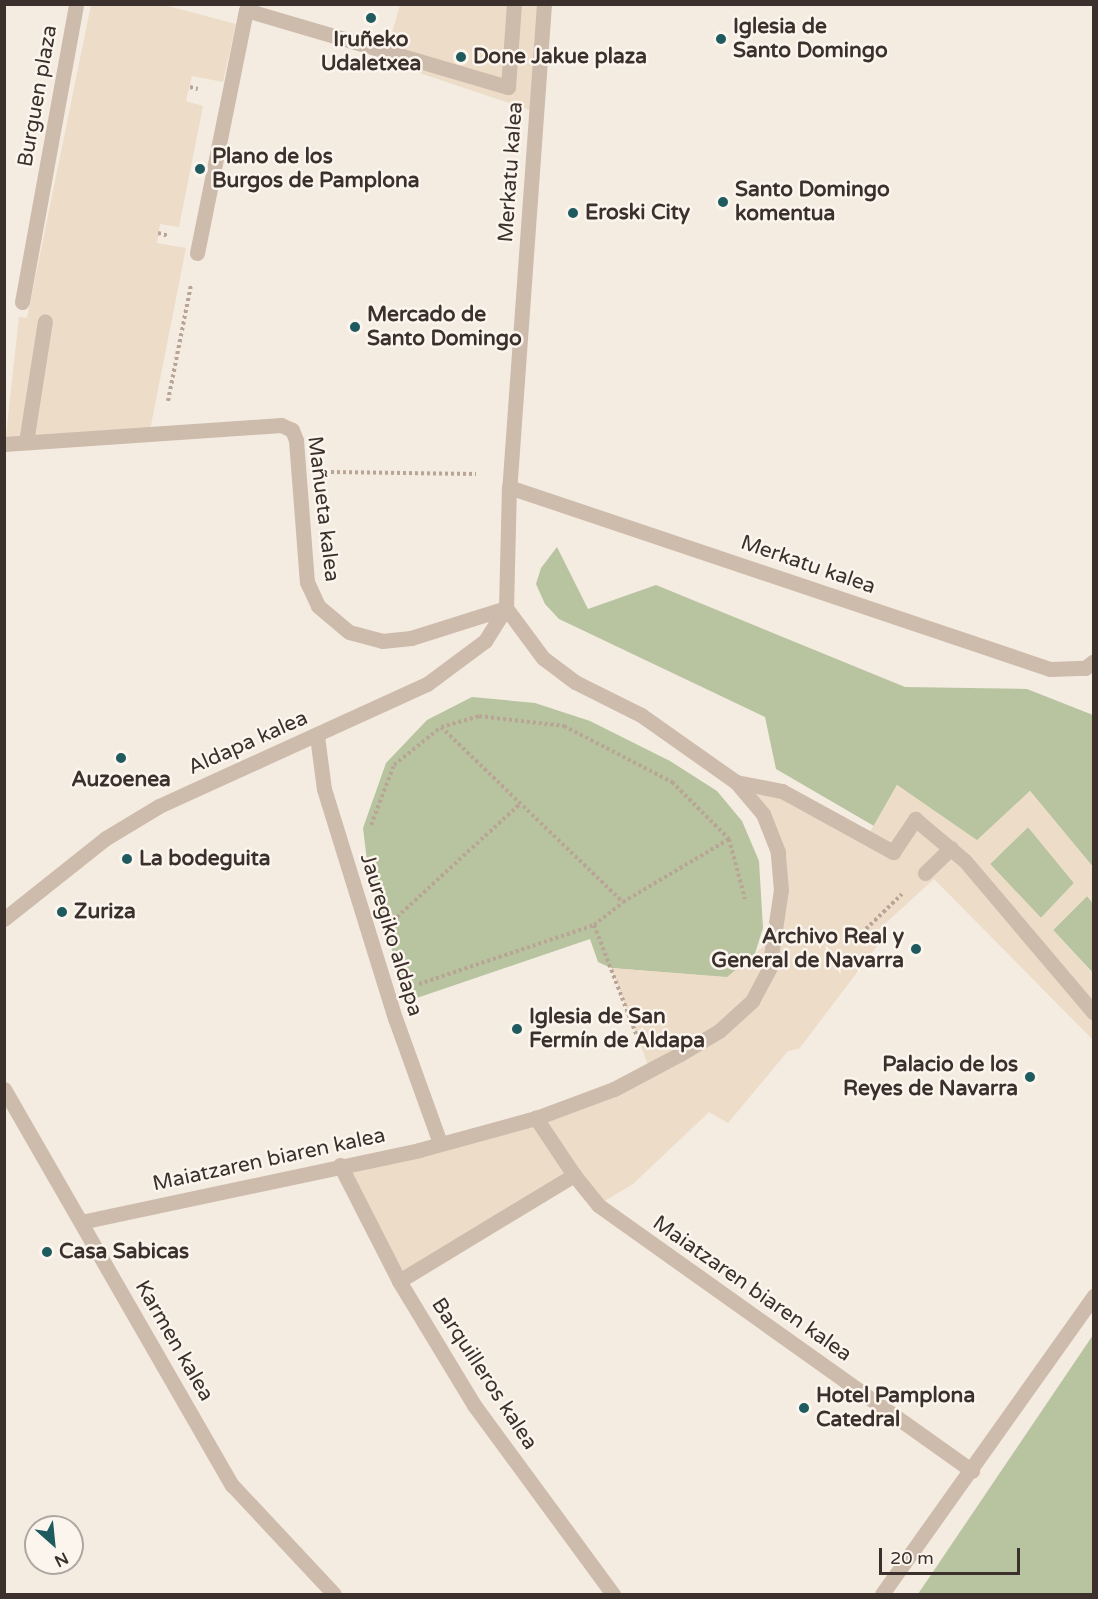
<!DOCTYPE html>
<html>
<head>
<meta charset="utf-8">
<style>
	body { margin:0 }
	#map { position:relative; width:1098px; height:1599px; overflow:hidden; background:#f4ebe1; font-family:"Varela Round",sans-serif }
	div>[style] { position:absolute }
	.green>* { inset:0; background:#b8c4a0 }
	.plaza>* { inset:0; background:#ecdcc8 }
	.path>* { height:4px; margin-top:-2px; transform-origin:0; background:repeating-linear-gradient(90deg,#b9a596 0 3px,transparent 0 6px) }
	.lane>* { height:15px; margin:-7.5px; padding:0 7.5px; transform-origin:7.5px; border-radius:7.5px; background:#cdbbac }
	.street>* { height:15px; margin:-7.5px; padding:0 7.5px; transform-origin:7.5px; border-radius:7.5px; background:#cdbbac }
	.dots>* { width:16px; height:16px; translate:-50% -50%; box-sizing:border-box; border:3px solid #fbf5ee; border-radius:50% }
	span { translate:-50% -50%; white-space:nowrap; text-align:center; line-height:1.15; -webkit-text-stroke:5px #fbf5ee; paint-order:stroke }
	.poi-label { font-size:21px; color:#3b302b; font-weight:700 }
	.left { translate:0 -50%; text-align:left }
	.right { translate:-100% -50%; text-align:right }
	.street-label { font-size:21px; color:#3b302b }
	.frame { position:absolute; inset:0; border:6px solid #3b302b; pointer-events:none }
	.north { position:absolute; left:24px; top:1515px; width:60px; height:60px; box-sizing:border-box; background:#fbf5ee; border:2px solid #aea6a0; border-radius:50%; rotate:153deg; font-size:16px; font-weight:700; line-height:24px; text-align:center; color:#3b302b }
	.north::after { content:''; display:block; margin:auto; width:21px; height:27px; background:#1f5a5e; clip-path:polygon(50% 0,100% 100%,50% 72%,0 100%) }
	.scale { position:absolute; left:879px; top:1548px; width:141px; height:27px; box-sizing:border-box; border:3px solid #3b302b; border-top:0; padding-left:8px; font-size:18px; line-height:21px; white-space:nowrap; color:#3b302b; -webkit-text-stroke:4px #fbf5ee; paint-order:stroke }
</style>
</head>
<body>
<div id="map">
	<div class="green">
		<i style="clip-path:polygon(557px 547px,588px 609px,656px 585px,905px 687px,1027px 689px,1093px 715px,1093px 867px,1030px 791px,977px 841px,897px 785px,874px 826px,776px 769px,765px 717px,559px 619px,545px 604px,536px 584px,541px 568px)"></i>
		<i style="clip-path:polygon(472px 697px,535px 703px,590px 721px,670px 761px,717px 791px,742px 821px,759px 861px,763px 928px,747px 979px,611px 968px,598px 962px,590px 939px,408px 1001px,369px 877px,363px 828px,386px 763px,427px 720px)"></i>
		<i style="clip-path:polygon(1028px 827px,1074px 883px,1041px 918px,990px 864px)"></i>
		<i style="clip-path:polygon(1087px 896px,1093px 903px,1093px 973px,1053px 930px)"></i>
		<i style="clip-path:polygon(1093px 1335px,1093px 1594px,918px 1594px)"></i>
	</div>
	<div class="plaza">
		<i style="clip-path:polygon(91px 5px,164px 5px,236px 24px,223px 82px,192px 76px,186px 101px,203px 106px,179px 227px,160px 224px,157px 243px,186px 248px,149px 435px,5px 444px,19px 317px,27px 318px)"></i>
		<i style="clip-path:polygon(400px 5px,540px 5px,530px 110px,384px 61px)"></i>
		<i style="clip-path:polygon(evenodd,736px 782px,782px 791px,867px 837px,897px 785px,977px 840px,1030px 791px,1093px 867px,1093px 903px,1087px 896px,1053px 930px,1093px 974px,1093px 1040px,934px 879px,877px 931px,877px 946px,799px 1049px,788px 1051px,728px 1123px,709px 1112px,633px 1184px,598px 1205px,574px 1175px,399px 1281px,340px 1165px,536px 1118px,650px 1070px,611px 968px,727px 977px,776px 936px,778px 852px,736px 782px,1028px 827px,1074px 883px,1041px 918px,990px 864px,1028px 827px)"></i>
	</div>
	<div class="path">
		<i style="left:190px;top:87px;width:8px;rotate:14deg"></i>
		<i style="left:158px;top:233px;width:11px;rotate:15deg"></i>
		<i style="left:168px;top:401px;width:118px;rotate:-78.8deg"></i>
		<i style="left:331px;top:472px;width:145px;rotate:0.8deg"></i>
		<i style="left:441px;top:727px;width:40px;rotate:-16deg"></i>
		<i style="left:479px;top:716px;width:86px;rotate:6.7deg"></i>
		<i style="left:564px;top:726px;width:122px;rotate:27.4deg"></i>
		<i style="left:672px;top:782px;width:81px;rotate:45deg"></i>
		<i style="left:371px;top:825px;width:64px;rotate:-69deg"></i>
		<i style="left:394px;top:765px;width:60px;rotate:-39deg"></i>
		<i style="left:441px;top:727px;width:252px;rotate:43.9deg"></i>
		<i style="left:623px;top:902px;width:123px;rotate:-30.7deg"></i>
		<i style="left:729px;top:839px;width:62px;rotate:75.1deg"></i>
		<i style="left:397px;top:917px;width:167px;rotate:-42.6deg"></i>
		<i style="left:594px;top:925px;width:122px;rotate:68.9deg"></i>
		<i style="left:866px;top:929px;width:50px;rotate:-44.2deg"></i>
		<i style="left:419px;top:984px;width:185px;rotate:-18.6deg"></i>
		<i style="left:594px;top:925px;width:37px;rotate:-38deg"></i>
	</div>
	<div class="lane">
		<i style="left:26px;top:442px;width:122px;rotate:-81.1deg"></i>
	</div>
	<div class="street">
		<i style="left:544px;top:4px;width:484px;rotate:94.1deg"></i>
		<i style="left:509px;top:487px;width:571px;rotate:18.59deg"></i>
		<i style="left:1050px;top:669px;width:35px;rotate:-2deg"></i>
		<i style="left:1085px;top:668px;width:11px;rotate:-38deg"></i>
		<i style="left:197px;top:253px;width:248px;rotate:-78.6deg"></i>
		<i style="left:246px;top:10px;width:273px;rotate:16.4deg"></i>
		<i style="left:508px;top:87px;width:83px;rotate:-85.9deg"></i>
		<i style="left:22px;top:302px;width:303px;rotate:-79.7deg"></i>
		<i style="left:4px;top:444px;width:278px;rotate:-3.9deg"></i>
		<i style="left:281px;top:425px;width:12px;rotate:24deg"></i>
		<i style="left:292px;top:430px;width:11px;rotate:68deg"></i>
		<i style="left:296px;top:440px;width:142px;rotate:85.6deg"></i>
		<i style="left:307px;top:582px;width:26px;rotate:65deg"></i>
		<i style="left:318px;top:606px;width:40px;rotate:40deg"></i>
		<i style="left:349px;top:632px;width:34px;rotate:15deg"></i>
		<i style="left:382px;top:641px;width:29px;rotate:-6deg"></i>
		<i style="left:411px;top:638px;width:100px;rotate:-17.5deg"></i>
		<i style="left:506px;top:608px;width:121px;rotate:-88.6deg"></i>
		<i style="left:317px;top:736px;width:53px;rotate:82.5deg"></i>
		<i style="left:324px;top:789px;width:240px;rotate:72.8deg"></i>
		<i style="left:395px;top:1018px;width:133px;rotate:70.2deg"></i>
		<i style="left:736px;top:782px;width:47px;rotate:11.1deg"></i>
		<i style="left:782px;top:791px;width:127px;rotate:28.8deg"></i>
		<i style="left:893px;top:852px;width:40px;rotate:-56deg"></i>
		<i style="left:915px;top:819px;width:65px;rotate:40deg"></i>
		<i style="left:965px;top:861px;width:199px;rotate:49.7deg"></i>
		<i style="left:925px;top:873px;width:36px;rotate:-44deg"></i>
		<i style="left:4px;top:919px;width:130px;rotate:-38.5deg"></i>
		<i style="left:106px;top:838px;width:62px;rotate:-31.1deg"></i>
		<i style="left:159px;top:806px;width:294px;rotate:-24.5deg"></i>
		<i style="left:427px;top:684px;width:72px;rotate:-36.6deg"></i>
		<i style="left:485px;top:641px;width:39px;rotate:-58deg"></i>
		<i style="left:4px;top:1089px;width:457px;rotate:60.1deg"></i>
		<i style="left:232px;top:1485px;width:149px;rotate:46.9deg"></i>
		<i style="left:340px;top:1165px;width:130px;rotate:63deg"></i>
		<i style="left:399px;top:1281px;width:145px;rotate:58.8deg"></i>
		<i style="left:474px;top:1405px;width:235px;rotate:53.7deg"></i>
		<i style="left:574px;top:1175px;width:38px;rotate:51deg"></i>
		<i style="left:598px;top:1205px;width:459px;rotate:35.4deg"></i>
		<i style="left:81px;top:1222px;width:346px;rotate:-12deg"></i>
		<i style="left:419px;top:1150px;width:121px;rotate:-15.3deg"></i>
		<i style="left:536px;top:1118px;width:83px;rotate:-20.4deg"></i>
		<i style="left:614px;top:1089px;width:75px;rotate:-27.9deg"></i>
		<i style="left:680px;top:1054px;width:45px;rotate:-30.5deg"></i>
		<i style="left:719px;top:1031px;width:45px;rotate:-42.3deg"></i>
		<i style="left:752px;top:1001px;width:36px;rotate:-62deg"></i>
		<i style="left:769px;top:969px;width:80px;rotate:-81.4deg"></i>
		<i style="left:781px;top:890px;width:38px;rotate:-95deg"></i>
		<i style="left:778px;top:852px;width:41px;rotate:-111.5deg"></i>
		<i style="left:763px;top:814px;width:42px;rotate:-130.2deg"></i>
		<i style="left:736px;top:782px;width:116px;rotate:-144.8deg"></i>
		<i style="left:641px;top:715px;width:74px;rotate:-153.4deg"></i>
		<i style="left:575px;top:682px;width:40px;rotate:-143deg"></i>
		<i style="left:543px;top:658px;width:62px;rotate:-126.5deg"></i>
		<i style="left:399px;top:1281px;width:205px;rotate:-31.2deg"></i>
		<i style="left:574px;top:1175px;width:69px;rotate:-123.7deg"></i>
		<i style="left:882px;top:1594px;width:366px;rotate:-54.6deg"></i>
	</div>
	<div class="dots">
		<i style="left:371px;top:18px;background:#1f5a5e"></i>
		<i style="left:721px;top:39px;background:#1f5a5e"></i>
		<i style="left:461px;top:57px;background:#1f5a5e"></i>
		<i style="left:200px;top:169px;background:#1f5a5e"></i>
		<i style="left:723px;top:202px;background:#1f5a5e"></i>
		<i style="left:573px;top:213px;background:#1f5a5e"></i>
		<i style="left:355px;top:327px;background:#1f5a5e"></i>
		<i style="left:121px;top:758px;background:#1f5a5e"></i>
		<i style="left:127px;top:859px;background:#1f5a5e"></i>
		<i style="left:62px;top:912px;background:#1f5a5e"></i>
		<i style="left:916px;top:949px;background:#1f5a5e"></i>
		<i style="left:517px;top:1029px;background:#1f5a5e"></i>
		<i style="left:1030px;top:1077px;background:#1f5a5e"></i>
		<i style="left:47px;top:1252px;background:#1f5a5e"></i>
		<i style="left:804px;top:1408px;background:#1f5a5e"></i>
	</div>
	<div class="poi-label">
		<span class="left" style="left:733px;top:39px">Iglesia de<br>Santo Domingo</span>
		<span style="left:371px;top:52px">Iruñeko<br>Udaletxea</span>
		<span class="left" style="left:473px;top:57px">Done Jakue plaza</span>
		<span class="left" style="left:212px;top:169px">Plano de los<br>Burgos de Pamplona</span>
		<span class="left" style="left:735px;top:202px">Santo Domingo<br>komentua</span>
		<span class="left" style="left:585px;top:213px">Eroski City</span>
		<span class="left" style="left:367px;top:327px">Mercado de<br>Santo Domingo</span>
		<span style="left:121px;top:780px">Auzoenea</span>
		<span class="left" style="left:139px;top:859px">La bodeguita</span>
		<span class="left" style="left:74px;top:912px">Zuriza</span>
		<span class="right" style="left:904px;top:949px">Archivo Real y<br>General de Navarra</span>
		<span class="left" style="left:529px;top:1029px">Iglesia de San<br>Fermín de Aldapa</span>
		<span class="right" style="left:1018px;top:1077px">Palacio de los<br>Reyes de Navarra</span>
		<span class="left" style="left:59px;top:1252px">Casa Sabicas</span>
		<span class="left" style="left:816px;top:1408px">Hotel Pamplona<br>Catedral</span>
	</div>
	<div class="street-label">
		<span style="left:38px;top:96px;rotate:-80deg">Burguen plaza</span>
		<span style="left:511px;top:172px;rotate:-86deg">Merkatu kalea</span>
		<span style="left:323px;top:509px;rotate:83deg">Mañueta kalea</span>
		<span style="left:808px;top:565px;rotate:19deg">Merkatu kalea</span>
		<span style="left:248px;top:743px;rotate:-24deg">Aldapa kalea</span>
		<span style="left:391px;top:935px;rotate:73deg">Jauregiko aldapa</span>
		<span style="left:269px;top:1160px;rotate:-12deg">Maiatzaren biaren kalea</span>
		<span style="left:752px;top:1289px;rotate:35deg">Maiatzaren biaren kalea</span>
		<span style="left:174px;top:1341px;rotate:60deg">Karmen kalea</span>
		<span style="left:484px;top:1374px;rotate:57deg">Barquilleros kalea</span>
	</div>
	<div class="frame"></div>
	<div class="north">N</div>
	<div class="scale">20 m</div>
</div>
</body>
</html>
